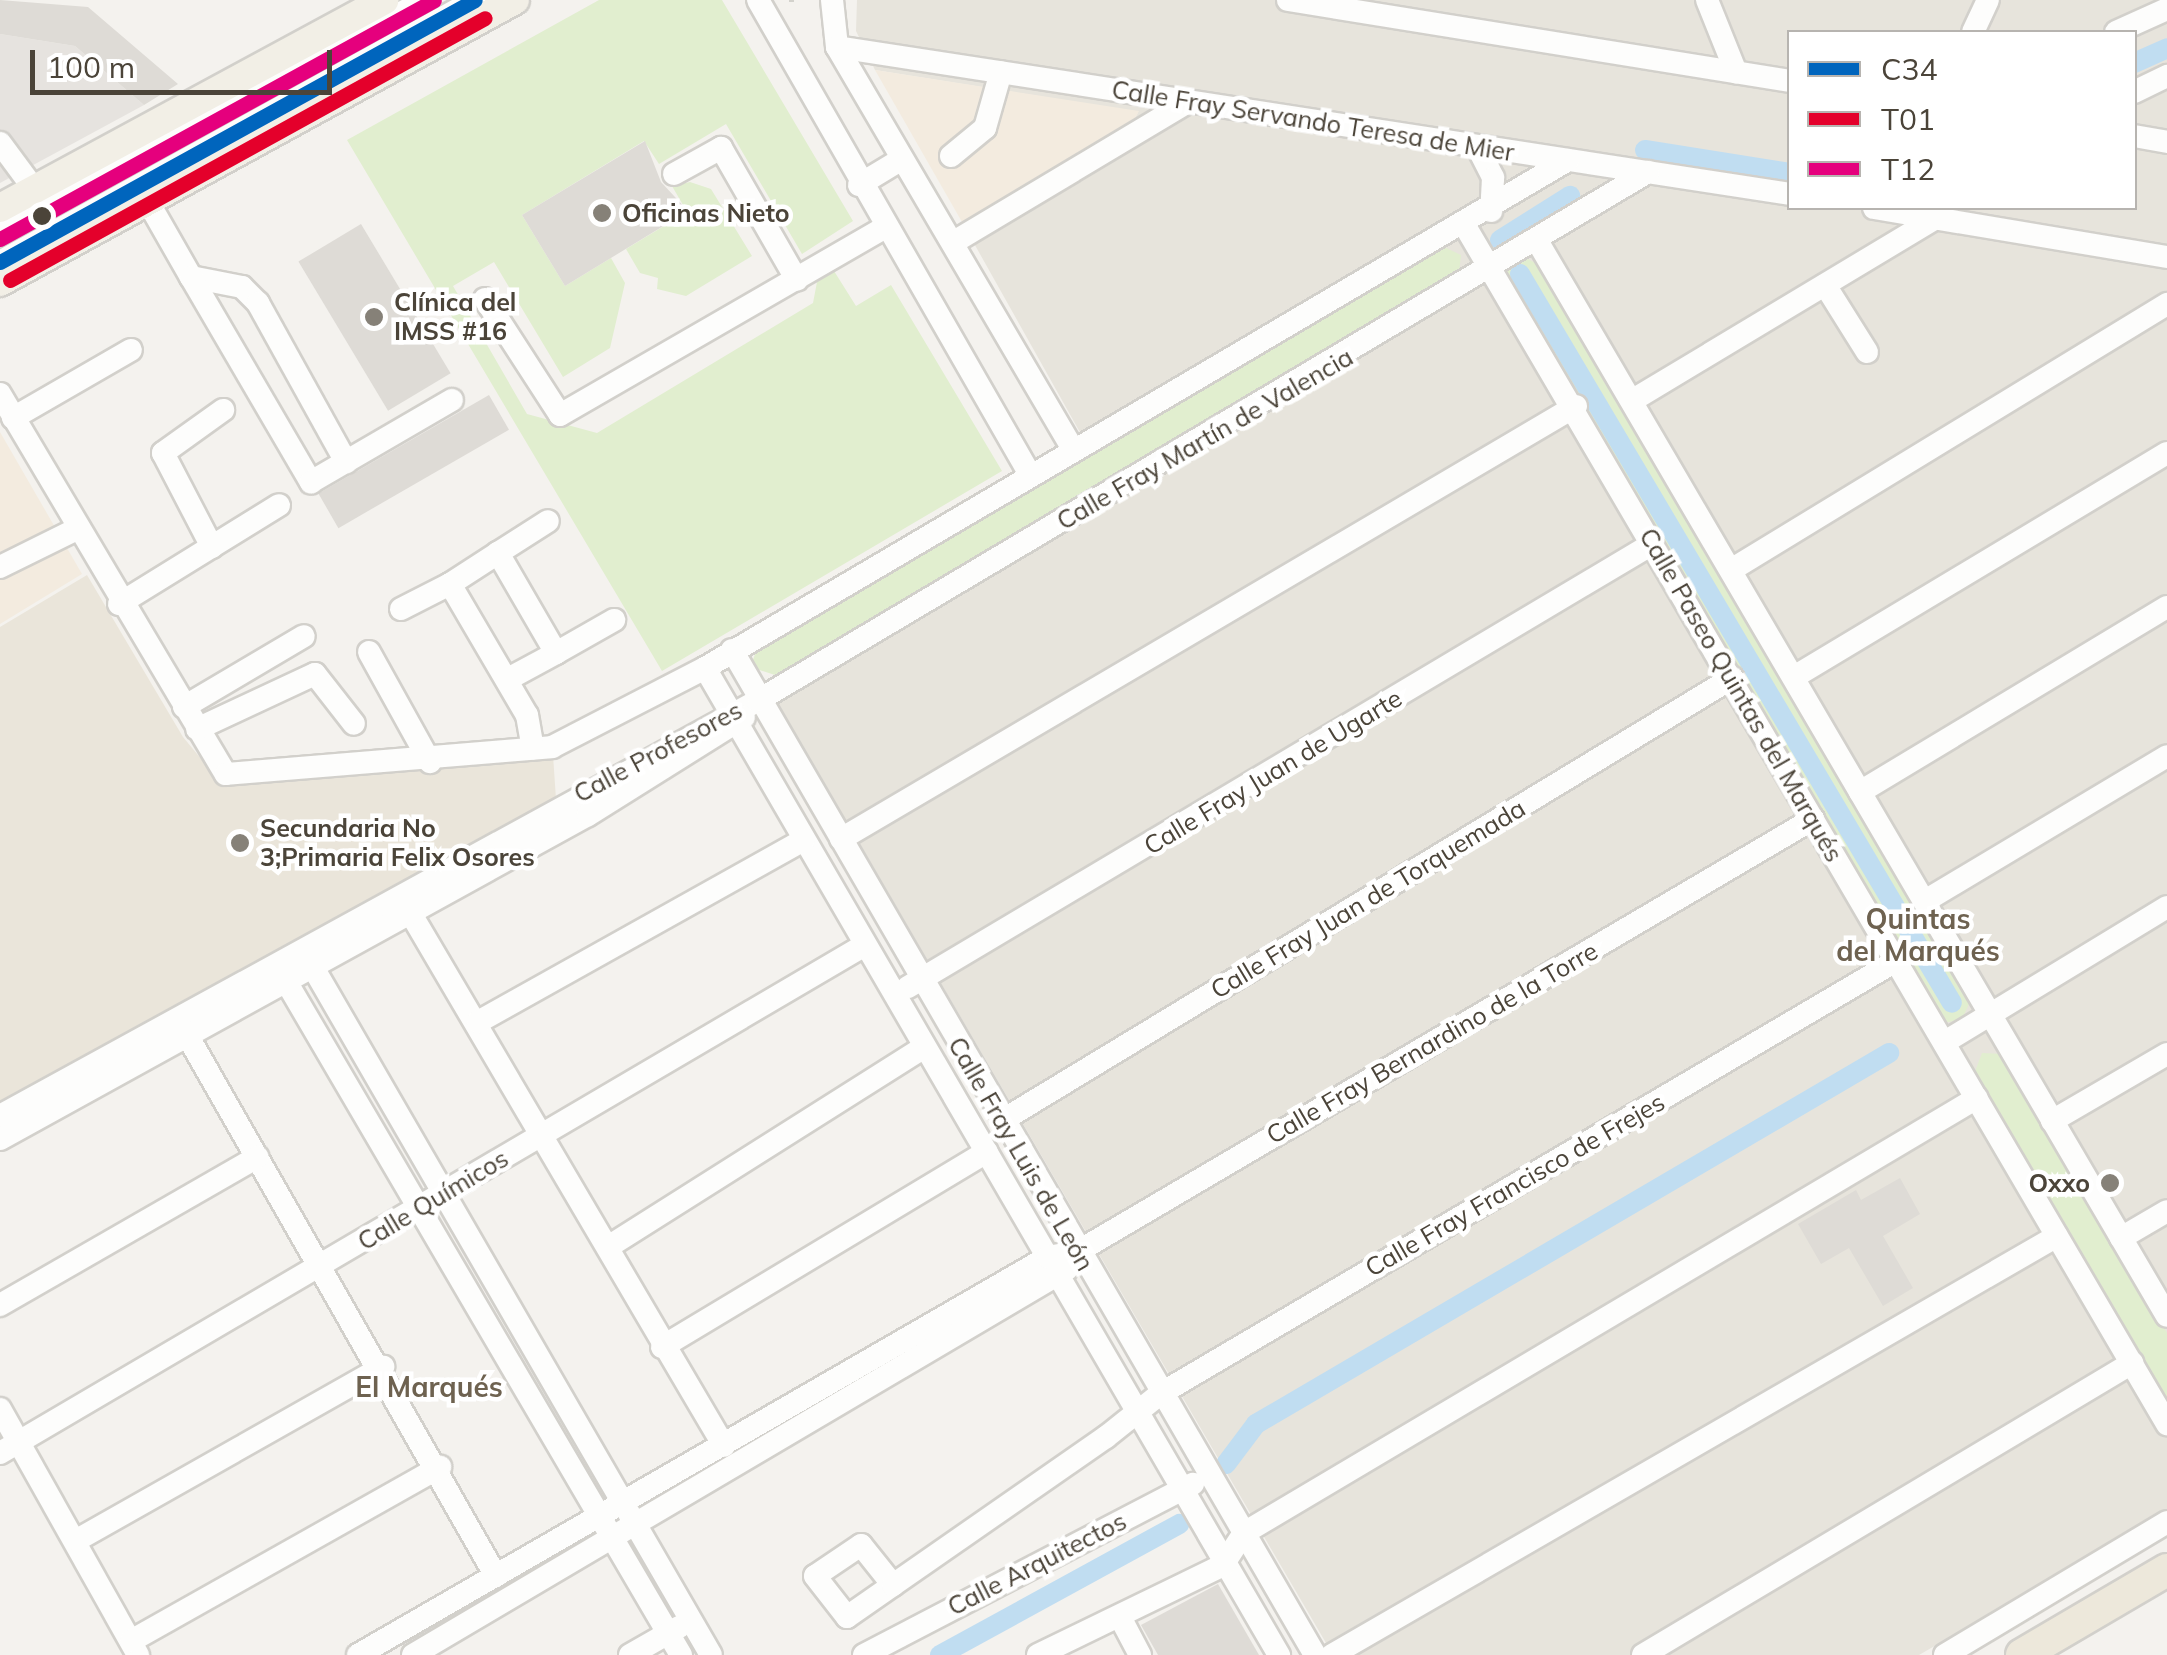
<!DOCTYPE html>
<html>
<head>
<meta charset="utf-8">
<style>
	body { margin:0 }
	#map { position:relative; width:2167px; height:1655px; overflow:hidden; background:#f4f2ee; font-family:Mulish,sans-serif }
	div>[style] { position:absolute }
	.residential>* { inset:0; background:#e7e4dc }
	.commercial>* { inset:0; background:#f3ebdf }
	.education>* { inset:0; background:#eae5da }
	.green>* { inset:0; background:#e1eecf }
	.parking>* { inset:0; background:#e6e3df }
	.canal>* { height:20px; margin:-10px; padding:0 10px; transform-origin:10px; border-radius:10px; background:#c0ddf1 }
	.building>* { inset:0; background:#dedbd6; transform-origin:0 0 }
	.path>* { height:4px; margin-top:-2px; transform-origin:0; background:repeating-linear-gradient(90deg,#d3d2cc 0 5px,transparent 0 10px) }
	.roads { filter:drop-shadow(2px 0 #d2d0cb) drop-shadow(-2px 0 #d2d0cb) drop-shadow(0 2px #d2d0cb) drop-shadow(0 -2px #d2d0cb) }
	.minor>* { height:22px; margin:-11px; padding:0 11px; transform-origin:11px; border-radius:11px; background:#fdfdfc }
	.major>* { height:28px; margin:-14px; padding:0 14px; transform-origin:14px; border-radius:14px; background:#f2efe6 }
	.highway>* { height:32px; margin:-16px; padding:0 16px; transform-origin:16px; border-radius:16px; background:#ede8db }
	.bus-1>* { height:15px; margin:-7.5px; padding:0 7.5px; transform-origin:7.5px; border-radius:7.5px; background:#0065bd }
	.bus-2>* { height:15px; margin:-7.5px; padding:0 7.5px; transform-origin:7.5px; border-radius:7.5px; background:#e4002b }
	.bus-3>* { height:15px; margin:-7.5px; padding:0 7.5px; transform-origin:7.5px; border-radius:7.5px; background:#e5007d }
	.dots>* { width:28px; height:28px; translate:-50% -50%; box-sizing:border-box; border:5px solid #fff; border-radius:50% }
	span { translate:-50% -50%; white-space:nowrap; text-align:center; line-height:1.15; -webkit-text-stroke:9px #fff; paint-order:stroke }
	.street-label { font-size:25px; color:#4b4439 }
	.poi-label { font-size:25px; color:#4b4439; font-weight:700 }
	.left { translate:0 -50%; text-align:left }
	.right { translate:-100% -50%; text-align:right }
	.neighbourhood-label { font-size:28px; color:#6e6250; font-weight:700 }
	.legend { position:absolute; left:1787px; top:30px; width:350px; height:180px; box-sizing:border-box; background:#fff; border:2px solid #b7b4b0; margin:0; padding:12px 18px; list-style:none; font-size:30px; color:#4b4439 }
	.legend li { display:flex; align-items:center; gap:20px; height:50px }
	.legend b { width:50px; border:2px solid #b7b4b0 }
	.scale { position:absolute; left:30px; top:50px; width:302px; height:45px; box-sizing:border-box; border:5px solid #4b4439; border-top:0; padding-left:12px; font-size:30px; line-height:35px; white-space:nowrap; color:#4b4439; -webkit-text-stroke:8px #fff; paint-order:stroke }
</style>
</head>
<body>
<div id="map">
	<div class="residential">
		<i style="clip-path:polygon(evenodd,857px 0,2167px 0,2167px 1512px,1919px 1655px,1333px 1655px,775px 699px,1118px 500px,962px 222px,1130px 128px,1138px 112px,875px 70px,856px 31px,857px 0,1790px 32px,2134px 32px,2134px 208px,1790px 208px,1790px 32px)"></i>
	</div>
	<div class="commercial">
		<i style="clip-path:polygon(875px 70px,1139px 111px,1130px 128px,962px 222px)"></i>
		<i style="clip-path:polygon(0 432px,82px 574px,0 624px)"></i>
	</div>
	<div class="education">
		<i style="clip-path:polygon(87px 575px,183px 737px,222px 784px,553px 755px,556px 799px,0 1112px,0 627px)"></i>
	</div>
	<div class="green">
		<i style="clip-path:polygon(599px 0,722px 0,853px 221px,802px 254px,726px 124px,659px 164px,644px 141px,522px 215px,565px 286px,611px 258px,625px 283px,610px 348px,563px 377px,494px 262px,453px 286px,527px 414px,597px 433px,813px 303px,817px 282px,834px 271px,856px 306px,891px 285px,1002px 471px,662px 671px,347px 140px)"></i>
		<i style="clip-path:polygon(690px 182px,711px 189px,752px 256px,686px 296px,657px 289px,658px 278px,640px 273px,626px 249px,687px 212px,672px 186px)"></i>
		<i style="clip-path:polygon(1442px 246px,1461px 255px,1459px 273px,775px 675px,750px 667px,758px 647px)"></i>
		<i style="clip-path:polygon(1526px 258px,1539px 265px,1970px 1002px,1962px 1019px,1944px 1023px,1508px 283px,1505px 269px)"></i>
		<i style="clip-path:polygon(1982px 1053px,2003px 1054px,2167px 1333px,2167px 1410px,1974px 1074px)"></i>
	</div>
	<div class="parking">
		<i style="clip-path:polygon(0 34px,75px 46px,144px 105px,0 183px)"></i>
	</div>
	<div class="canal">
		<i style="left:2134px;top:63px;width:36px;rotate:-24deg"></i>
		<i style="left:1645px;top:150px;width:147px;rotate:9deg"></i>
		<i style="left:1500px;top:240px;width:83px;rotate:-32.2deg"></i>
		<i style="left:1520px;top:274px;width:847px;rotate:59.35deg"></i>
		<i style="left:1226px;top:1464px;width:50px;rotate:-53.1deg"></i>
		<i style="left:1256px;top:1424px;width:734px;rotate:-30.37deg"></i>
		<i style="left:940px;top:1655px;width:273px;rotate:-28.7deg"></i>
	</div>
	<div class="building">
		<i style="clip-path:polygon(0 0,88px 7px,178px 84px,144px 105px,75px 46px,0 34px)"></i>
		<i style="clip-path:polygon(645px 141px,661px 182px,688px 211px,565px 286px,522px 215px)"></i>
		<i style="left:361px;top:224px;width:174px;height:73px;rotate:59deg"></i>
		<i style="left:489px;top:395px;width:40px;height:197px;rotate:60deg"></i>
		<i style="clip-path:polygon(1900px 1178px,1920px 1214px,1883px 1236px,1913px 1288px,1883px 1306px,1849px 1248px,1821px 1264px,1798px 1224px,1856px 1190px,1861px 1200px)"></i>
		<i style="clip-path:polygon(1218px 1584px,1259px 1655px,1158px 1655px,1141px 1625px)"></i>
	</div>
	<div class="path">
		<i style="left:789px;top:0;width:5px"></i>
	</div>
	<div class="roads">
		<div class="minor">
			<i style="left:758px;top:0;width:543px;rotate:60.18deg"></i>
			<i style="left:832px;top:0;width:47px;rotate:83.9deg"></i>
			<i style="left:837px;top:47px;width:464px;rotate:59.6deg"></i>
			<i style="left:1288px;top:0;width:508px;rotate:9.17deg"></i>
			<i style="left:1707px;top:0;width:78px;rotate:68.1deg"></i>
			<i style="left:1973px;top:32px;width:35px;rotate:-65deg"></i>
			<i style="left:2116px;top:32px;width:56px;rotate:-24.3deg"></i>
			<i style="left:837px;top:47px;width:964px;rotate:8.77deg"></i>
			<i style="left:2134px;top:92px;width:37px;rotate:-26deg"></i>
			<i style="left:2134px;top:136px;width:34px;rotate:10deg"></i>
			<i style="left:0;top:143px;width:57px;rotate:53.5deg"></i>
			<i style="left:1477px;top:146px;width:36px;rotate:63deg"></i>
			<i style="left:1493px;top:178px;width:33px;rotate:93deg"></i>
			<i style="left:951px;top:156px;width:44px;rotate:-39.5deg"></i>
			<i style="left:985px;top:128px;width:58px;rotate:-74.1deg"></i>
			<i style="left:674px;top:174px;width:54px;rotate:-29deg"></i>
			<i style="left:721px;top:148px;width:152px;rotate:60.1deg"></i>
			<i style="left:859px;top:185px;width:50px;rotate:-31.2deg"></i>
			<i style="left:147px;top:200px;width:89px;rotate:60.3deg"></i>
			<i style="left:191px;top:277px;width:52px;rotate:11.1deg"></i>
			<i style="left:242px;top:287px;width:23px;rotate:45deg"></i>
			<i style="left:258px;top:303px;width:182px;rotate:61deg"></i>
			<i style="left:1874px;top:208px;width:297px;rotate:9.5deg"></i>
			<i style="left:1465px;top:226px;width:1389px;rotate:59.63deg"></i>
			<i style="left:0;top:229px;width:483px;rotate:-28.3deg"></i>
			<i style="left:954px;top:242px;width:273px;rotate:-30.9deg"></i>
			<i style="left:1539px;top:244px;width:1242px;rotate:59.64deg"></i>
			<i style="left:0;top:262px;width:542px;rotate:-28.88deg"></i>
			<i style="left:191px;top:277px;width:238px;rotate:59.7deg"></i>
			<i style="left:311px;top:482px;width:163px;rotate:-30.2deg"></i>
			<i style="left:1825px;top:285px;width:79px;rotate:57.9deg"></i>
			<i style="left:485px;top:299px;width:138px;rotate:57.1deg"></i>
			<i style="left:560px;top:415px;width:374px;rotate:-30deg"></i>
			<i style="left:0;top:394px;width:442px;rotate:59.3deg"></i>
			<i style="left:226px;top:774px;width:327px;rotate:-4.7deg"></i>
			<i style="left:552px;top:747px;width:172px;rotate:-27.3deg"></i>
			<i style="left:705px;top:668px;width:1001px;rotate:-30.48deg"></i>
			<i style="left:1633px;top:400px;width:355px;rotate:-31deg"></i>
			<i style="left:13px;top:418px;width:136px;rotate:-30deg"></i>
			<i style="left:212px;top:547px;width:106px;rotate:-117.5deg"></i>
			<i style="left:163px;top:453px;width:74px;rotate:-35.6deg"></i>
			<i style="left:498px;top:553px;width:59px;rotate:-32.6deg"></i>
			<i style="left:0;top:567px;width:86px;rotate:-26.3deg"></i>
			<i style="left:1731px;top:570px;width:511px;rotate:-31.39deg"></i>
			<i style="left:119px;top:604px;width:188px;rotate:-31.7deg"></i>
			<i style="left:401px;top:609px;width:55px;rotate:-27deg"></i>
			<i style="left:732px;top:650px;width:1162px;rotate:59.88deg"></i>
			<i style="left:369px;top:652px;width:126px;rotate:61deg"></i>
			<i style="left:556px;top:653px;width:67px;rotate:-29.6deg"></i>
			<i style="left:705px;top:668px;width:1142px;rotate:59.82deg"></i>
			<i style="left:1794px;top:677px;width:435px;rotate:-31deg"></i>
			<i style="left:508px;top:679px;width:55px;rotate:-28.4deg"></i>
			<i style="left:556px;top:653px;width:116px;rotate:-120.1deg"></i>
			<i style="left:498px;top:553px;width:57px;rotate:147.1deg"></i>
			<i style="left:450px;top:584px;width:152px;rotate:59.6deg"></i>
			<i style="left:527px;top:715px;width:34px;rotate:80deg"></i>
			<i style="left:184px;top:707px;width:139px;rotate:-30.6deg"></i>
			<i style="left:197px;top:729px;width:130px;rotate:-25deg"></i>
			<i style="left:315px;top:674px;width:63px;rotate:52deg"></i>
			<i style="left:1860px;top:792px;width:358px;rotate:-31.1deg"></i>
			<i style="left:841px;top:839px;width:853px;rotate:-30.5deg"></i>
			<i style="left:1925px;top:901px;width:282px;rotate:-30.9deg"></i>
			<i style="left:411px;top:914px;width:617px;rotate:59.53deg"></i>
			<i style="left:307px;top:957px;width:806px;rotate:59.94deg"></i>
			<i style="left:280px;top:971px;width:793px;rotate:59.62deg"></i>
			<i style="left:908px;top:987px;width:866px;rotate:-30.77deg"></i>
			<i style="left:478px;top:1022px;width:373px;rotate:-29.2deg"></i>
			<i style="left:187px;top:1035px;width:623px;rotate:60.27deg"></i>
			<i style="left:1945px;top:1042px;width:260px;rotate:-31.3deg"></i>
			<i style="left:0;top:1116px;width:866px;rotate:-28.73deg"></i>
			<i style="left:759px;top:700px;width:1034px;rotate:-30.71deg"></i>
			<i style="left:1003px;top:1120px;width:853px;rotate:-31.23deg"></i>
			<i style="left:2052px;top:1121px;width:133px;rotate:-30.2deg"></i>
			<i style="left:0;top:1139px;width:671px;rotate:-28.86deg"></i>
			<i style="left:588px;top:815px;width:184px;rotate:-32.1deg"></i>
			<i style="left:2121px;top:1238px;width:53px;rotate:-30.4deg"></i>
			<i style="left:608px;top:1247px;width:374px;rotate:-32.3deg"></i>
			<i style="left:0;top:1305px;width:297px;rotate:-29.9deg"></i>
			<i style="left:662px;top:1347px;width:379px;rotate:-31deg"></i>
			<i style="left:0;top:1409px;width:282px;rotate:60.7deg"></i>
			<i style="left:0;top:1453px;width:1003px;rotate:-30.43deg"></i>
			<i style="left:77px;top:1540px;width:352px;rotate:-29.5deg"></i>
			<i style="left:893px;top:1585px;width:51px;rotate:-128.7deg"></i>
			<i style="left:861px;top:1545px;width:55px;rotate:146deg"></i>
			<i style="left:815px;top:1576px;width:52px;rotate:52deg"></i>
			<i style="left:847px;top:1617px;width:56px;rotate:-34.8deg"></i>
			<i style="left:893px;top:1585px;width:259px;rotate:-34.8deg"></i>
			<i style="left:1106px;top:1437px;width:69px;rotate:-38.5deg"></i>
			<i style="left:1160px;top:1394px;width:852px;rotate:-30.48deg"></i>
			<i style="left:1120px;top:1617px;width:43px;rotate:62.2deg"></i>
			<i style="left:131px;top:1641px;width:355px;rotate:-29.4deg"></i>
			<i style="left:358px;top:1655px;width:797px;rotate:-29.98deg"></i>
			<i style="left:1048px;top:1257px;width:29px;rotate:-10deg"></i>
			<i style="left:1077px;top:1252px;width:854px;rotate:-30.47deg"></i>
			<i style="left:413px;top:1655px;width:759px;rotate:-30.55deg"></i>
			<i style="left:630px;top:1655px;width:56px;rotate:-29.7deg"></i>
			<i style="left:864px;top:1655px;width:371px;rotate:-27.5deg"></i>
			<i style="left:1038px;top:1655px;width:206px;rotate:-25.9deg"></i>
			<i style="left:1223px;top:1565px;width:38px;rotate:-57deg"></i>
			<i style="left:1244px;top:1533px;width:852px;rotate:-30.69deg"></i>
			<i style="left:1332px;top:1655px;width:837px;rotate:-30.02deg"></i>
			<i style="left:1643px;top:1655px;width:570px;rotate:-30.84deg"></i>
			<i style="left:1945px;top:1655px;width:259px;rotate:-30.9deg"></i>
		</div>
		<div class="major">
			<i style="left:0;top:208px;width:437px;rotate:-28.4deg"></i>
			<i style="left:0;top:282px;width:587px;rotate:-28.7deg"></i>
		</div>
		<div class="highway">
			<i style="left:2022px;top:1655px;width:168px;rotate:-30.4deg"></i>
		</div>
	</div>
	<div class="bus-1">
		<i style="left:0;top:262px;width:542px;rotate:-28.88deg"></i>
	</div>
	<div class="bus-2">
		<i style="left:10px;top:280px;width:542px;rotate:-28.88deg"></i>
	</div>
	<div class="bus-3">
		<i style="left:0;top:239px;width:495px;rotate:-28.8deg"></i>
	</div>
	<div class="dots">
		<i style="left:602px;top:213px;background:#868178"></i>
		<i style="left:42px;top:216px;background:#4b4439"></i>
		<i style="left:374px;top:317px;background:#868178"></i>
		<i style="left:240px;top:843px;background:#868178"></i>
		<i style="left:2110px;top:1183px;background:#868178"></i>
	</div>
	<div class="street-label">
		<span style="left:1313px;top:121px;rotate:9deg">Calle Fray Servando Teresa de Mier</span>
		<span style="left:1205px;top:439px;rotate:-30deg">Calle Fray Martín de Valencia</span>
		<span style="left:1741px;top:695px;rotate:60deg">Calle Paseo Quintas del Marqués</span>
		<span style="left:658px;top:752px;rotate:-28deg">Calle Profesores</span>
		<span style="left:1273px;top:772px;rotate:-31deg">Calle Fray Juan de Ugarte</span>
		<span style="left:1368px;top:899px;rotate:-31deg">Calle Fray Juan de Torquemada</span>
		<span style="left:1432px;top:1043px;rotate:-30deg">Calle Fray Bernardino de la Torre</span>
		<span style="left:1021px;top:1154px;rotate:60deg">Calle Fray Luis de León</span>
		<span style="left:1515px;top:1185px;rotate:-30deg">Calle Fray Francisco de Frejes</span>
		<span style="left:433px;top:1200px;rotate:-31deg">Calle Químicos</span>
		<span style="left:1037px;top:1564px;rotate:-27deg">Calle Arquitectos</span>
	</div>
	<div class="poi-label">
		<span class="left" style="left:622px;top:213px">Oficinas Nieto</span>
		<span class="left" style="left:394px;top:317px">Clínica del<br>IMSS #16</span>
		<span class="left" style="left:260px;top:843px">Secundaria No<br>3;Primaria Felix Osores</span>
		<span class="right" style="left:2090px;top:1183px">Oxxo</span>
	</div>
	<div class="neighbourhood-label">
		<span style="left:1918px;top:935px">Quintas<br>del Marqués</span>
		<span style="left:429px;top:1387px">El Marqués</span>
	</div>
	<ul class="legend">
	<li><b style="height:12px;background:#0065bd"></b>C34</li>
	<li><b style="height:12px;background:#e4002b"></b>T01</li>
	<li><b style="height:12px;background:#e5007d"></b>T12</li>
	</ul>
	<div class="scale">100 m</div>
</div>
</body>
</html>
